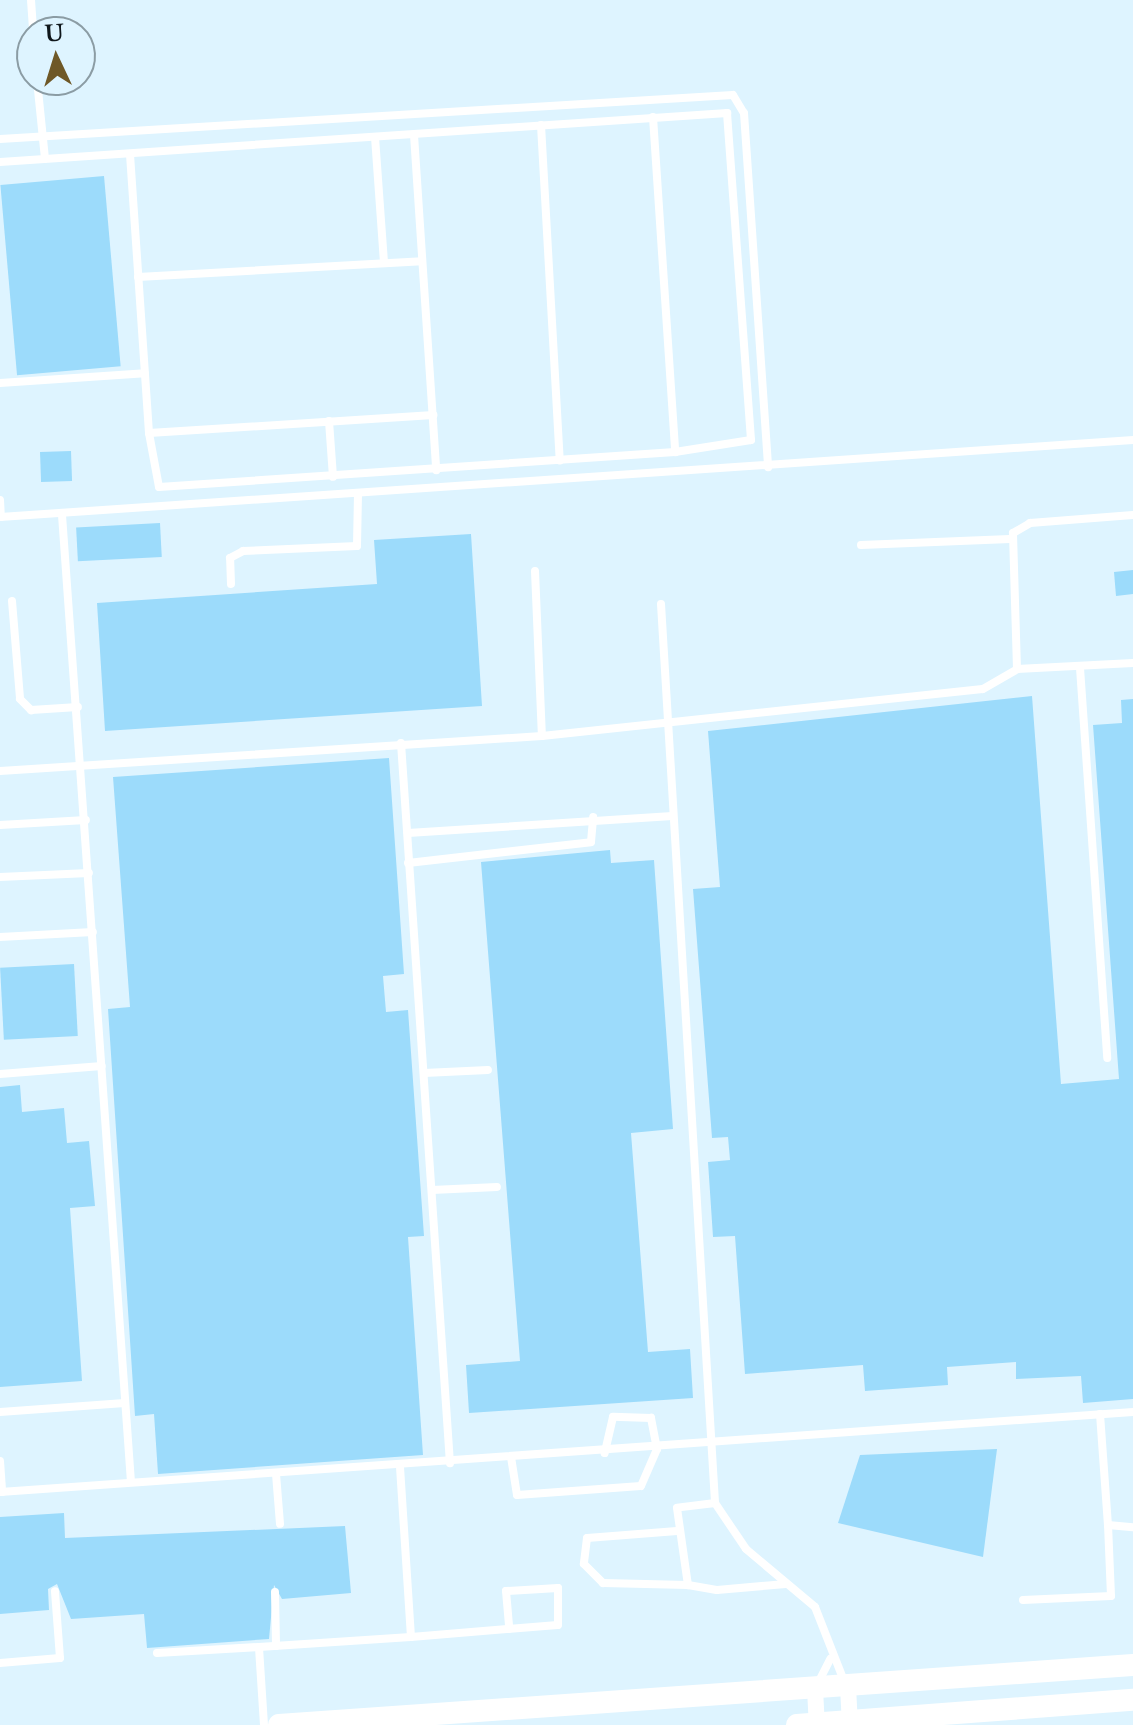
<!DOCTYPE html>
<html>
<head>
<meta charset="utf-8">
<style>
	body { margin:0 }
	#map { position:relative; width:1133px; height:1725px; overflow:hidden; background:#def4ff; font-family:"Libre Baskerville",serif }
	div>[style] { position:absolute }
	.building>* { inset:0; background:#9cdbfb; transform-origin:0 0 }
	.service>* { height:8px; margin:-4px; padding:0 4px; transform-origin:4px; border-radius:4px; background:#fff }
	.minor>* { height:16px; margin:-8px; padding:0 8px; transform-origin:8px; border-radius:8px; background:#fff }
	.tertiary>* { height:22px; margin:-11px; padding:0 11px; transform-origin:11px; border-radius:11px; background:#fff }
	span { translate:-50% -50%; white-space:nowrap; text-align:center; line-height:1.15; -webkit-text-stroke:7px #def4ff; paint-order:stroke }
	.north { position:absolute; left:16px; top:16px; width:80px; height:80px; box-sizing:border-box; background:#def4ff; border:2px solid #8b9ca4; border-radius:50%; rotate:356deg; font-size:22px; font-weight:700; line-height:32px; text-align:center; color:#0f171b }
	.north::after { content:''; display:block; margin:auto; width:28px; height:36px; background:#6e5827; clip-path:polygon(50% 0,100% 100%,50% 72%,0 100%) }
</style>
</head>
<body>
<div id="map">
	<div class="building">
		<i style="left:104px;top:176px;width:191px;height:104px;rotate:85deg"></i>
		<i style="left:71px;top:451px;width:30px;height:31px;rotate:88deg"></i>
		<i style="left:160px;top:523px;width:34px;height:84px;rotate:87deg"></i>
		<i style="clip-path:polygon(471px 534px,482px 706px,105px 731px,97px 603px,377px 584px,374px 540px)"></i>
		<i style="clip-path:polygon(1133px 570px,1133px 594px,1116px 596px,1114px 572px)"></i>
		<i style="clip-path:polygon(1032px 696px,1061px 1084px,1119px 1079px,1093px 725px,1122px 723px,1121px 700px,1133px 699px,1133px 1399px,1083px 1403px,1081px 1376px,1016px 1379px,1016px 1362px,947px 1367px,948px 1385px,865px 1391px,863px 1365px,745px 1374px,735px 1236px,713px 1237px,708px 1162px,730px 1160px,728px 1137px,712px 1138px,693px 889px,720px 887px,708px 731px)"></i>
		<i style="clip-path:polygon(389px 758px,404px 974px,383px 976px,386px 1012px,408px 1010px,424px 1236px,408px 1237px,423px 1455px,158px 1474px,154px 1414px,135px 1416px,108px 1009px,130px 1007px,113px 777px)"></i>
		<i style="clip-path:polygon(610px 850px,611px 863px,654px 860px,673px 1129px,631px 1133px,648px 1352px,690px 1349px,693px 1398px,469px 1413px,466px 1365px,520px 1361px,481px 862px)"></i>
		<i style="left:74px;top:964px;width:72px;height:74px;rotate:87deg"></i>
		<i style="clip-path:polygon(20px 1085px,22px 1112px,64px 1108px,67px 1143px,89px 1141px,95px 1206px,70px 1208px,82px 1381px,0 1387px,0 1087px)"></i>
		<i style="clip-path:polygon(997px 1449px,983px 1557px,838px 1523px,860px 1455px)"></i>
		<i style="clip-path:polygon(64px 1513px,65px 1538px,345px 1526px,351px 1593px,282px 1599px,274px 1585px,269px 1639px,147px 1648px,144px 1614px,71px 1619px,57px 1584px,48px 1589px,49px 1610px,0 1614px,0 1517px)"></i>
	</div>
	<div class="service">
		<i style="left:31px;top:0;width:32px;rotate:86deg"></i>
		<i style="left:37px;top:80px;width:79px;rotate:84.2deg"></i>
		<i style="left:653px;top:117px;width:336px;rotate:86.2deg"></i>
		<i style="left:541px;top:125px;width:336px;rotate:86.8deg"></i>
		<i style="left:414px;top:135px;width:336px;rotate:86.2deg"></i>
		<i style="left:375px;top:137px;width:126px;rotate:85.9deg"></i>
		<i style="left:0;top:139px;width:734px;rotate:-3.44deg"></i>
		<i style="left:733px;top:95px;width:21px;rotate:59deg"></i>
		<i style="left:744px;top:113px;width:355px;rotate:86.1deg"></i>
		<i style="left:0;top:162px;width:729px;rotate:-3.86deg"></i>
		<i style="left:727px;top:113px;width:328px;rotate:85.8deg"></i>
		<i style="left:751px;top:440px;width:77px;rotate:171deg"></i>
		<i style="left:675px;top:452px;width:517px;rotate:176.12deg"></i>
		<i style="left:159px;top:487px;width:55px;rotate:-100.5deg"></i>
		<i style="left:149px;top:433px;width:280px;rotate:-93.9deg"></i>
		<i style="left:138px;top:277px;width:284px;rotate:-3.2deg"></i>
		<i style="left:0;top:383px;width:145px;rotate:-3.9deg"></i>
		<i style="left:329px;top:421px;width:56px;rotate:85.9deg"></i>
		<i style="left:149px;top:433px;width:285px;rotate:-3.6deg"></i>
		<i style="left:0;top:500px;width:17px;rotate:87deg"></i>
		<i style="left:62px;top:515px;width:969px;rotate:85.92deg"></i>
		<i style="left:0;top:517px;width:1136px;rotate:-3.89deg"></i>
		<i style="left:861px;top:545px;width:149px;rotate:-2.3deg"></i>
		<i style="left:535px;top:571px;width:165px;rotate:87.6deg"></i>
		<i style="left:231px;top:584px;width:26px;rotate:-92deg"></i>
		<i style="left:230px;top:558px;width:15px;rotate:-28deg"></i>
		<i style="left:243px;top:551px;width:114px;rotate:-2.5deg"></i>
		<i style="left:357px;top:546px;width:51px;rotate:-88.9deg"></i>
		<i style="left:12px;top:601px;width:98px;rotate:85.3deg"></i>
		<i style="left:20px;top:699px;width:16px;rotate:45deg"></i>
		<i style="left:31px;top:710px;width:47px;rotate:-3.7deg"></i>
		<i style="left:661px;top:604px;width:901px;rotate:86.56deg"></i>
		<i style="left:715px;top:1503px;width:55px;rotate:56deg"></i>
		<i style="left:746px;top:1549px;width:90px;rotate:40deg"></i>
		<i style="left:815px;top:1607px;width:79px;rotate:68.6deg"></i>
		<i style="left:1080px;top:668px;width:391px;rotate:86deg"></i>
		<i style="left:1017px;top:669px;width:136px;rotate:-91.7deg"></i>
		<i style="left:1013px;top:533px;width:20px;rotate:-30deg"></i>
		<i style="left:1030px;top:523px;width:103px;rotate:-4.4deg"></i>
		<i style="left:401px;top:743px;width:722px;rotate:86.11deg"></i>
		<i style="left:0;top:771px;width:543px;rotate:-3.69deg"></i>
		<i style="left:542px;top:736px;width:443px;rotate:-6.1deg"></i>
		<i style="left:983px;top:689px;width:39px;rotate:-30deg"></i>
		<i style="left:1017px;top:669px;width:116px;rotate:-3deg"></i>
		<i style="left:0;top:825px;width:86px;rotate:-3.3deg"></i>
		<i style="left:408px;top:833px;width:265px;rotate:-3.7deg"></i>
		<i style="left:408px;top:863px;width:184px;rotate:-6.5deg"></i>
		<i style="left:591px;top:842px;width:25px;rotate:-85deg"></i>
		<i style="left:0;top:877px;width:89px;rotate:-2.6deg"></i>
		<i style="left:0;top:937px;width:93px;rotate:-3.1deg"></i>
		<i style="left:424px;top:1073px;width:64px;rotate:-2.7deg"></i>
		<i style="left:0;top:1074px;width:102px;rotate:-4.5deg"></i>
		<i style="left:432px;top:1190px;width:65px;rotate:-2.6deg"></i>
		<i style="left:0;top:1412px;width:125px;rotate:-4.1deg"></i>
		<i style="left:1100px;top:1414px;width:111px;rotate:85.9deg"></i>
		<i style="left:1108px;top:1525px;width:25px;rotate:5deg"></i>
		<i style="left:511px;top:1457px;width:38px;rotate:81deg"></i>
		<i style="left:517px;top:1495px;width:124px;rotate:-4.2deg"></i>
		<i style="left:641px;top:1486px;width:40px;rotate:-66.6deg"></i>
		<i style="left:657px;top:1449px;width:32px;rotate:-101deg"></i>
		<i style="left:651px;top:1418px;width:38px;rotate:-178deg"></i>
		<i style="left:613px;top:1417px;width:37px;rotate:103deg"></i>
		<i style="left:0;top:1461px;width:31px;rotate:86deg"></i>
		<i style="left:400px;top:1467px;width:170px;rotate:86.3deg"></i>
		<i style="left:276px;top:1474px;width:50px;rotate:85.4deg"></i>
		<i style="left:0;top:1492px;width:1136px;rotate:-4.04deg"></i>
		<i style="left:715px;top:1503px;width:38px;rotate:173deg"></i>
		<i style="left:677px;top:1508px;width:78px;rotate:81.9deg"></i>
		<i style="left:688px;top:1585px;width:29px;rotate:10deg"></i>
		<i style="left:717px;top:1590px;width:69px;rotate:-5deg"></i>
		<i style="left:677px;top:1531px;width:90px;rotate:175.6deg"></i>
		<i style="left:587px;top:1538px;width:26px;rotate:97deg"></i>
		<i style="left:584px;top:1564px;width:27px;rotate:45deg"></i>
		<i style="left:603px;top:1583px;width:85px;rotate:1.3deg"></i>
		<i style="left:275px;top:1592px;width:54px;rotate:88.9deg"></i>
		<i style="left:1023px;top:1600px;width:88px;rotate:-2.6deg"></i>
		<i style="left:1111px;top:1596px;width:71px;rotate:-92.4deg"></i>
		<i style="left:157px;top:1653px;width:102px;rotate:-3.4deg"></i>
		<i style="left:0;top:1663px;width:60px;rotate:-4.8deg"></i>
		<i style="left:60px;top:1658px;width:67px;rotate:-94.3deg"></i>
		<i style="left:818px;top:1683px;width:27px;rotate:-63deg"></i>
		<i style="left:264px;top:1725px;width:78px;rotate:-93.7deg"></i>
		<i style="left:259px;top:1647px;width:152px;rotate:-3.8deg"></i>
		<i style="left:411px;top:1637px;width:147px;rotate:-4.7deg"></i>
		<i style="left:558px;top:1625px;width:37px;rotate:-90deg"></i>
		<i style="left:558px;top:1588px;width:52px;rotate:176.7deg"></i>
		<i style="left:506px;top:1591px;width:38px;rotate:85deg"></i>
	</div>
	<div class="minor">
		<i style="left:848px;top:1687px;width:38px;rotate:87deg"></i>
		<i style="left:815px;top:1689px;width:36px;rotate:87deg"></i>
	</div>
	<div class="tertiary">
		<i style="left:279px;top:1725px;width:856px;rotate:-4.02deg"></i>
		<i style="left:797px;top:1725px;width:337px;rotate:-4.3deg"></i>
	</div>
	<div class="north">U</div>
</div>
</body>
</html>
